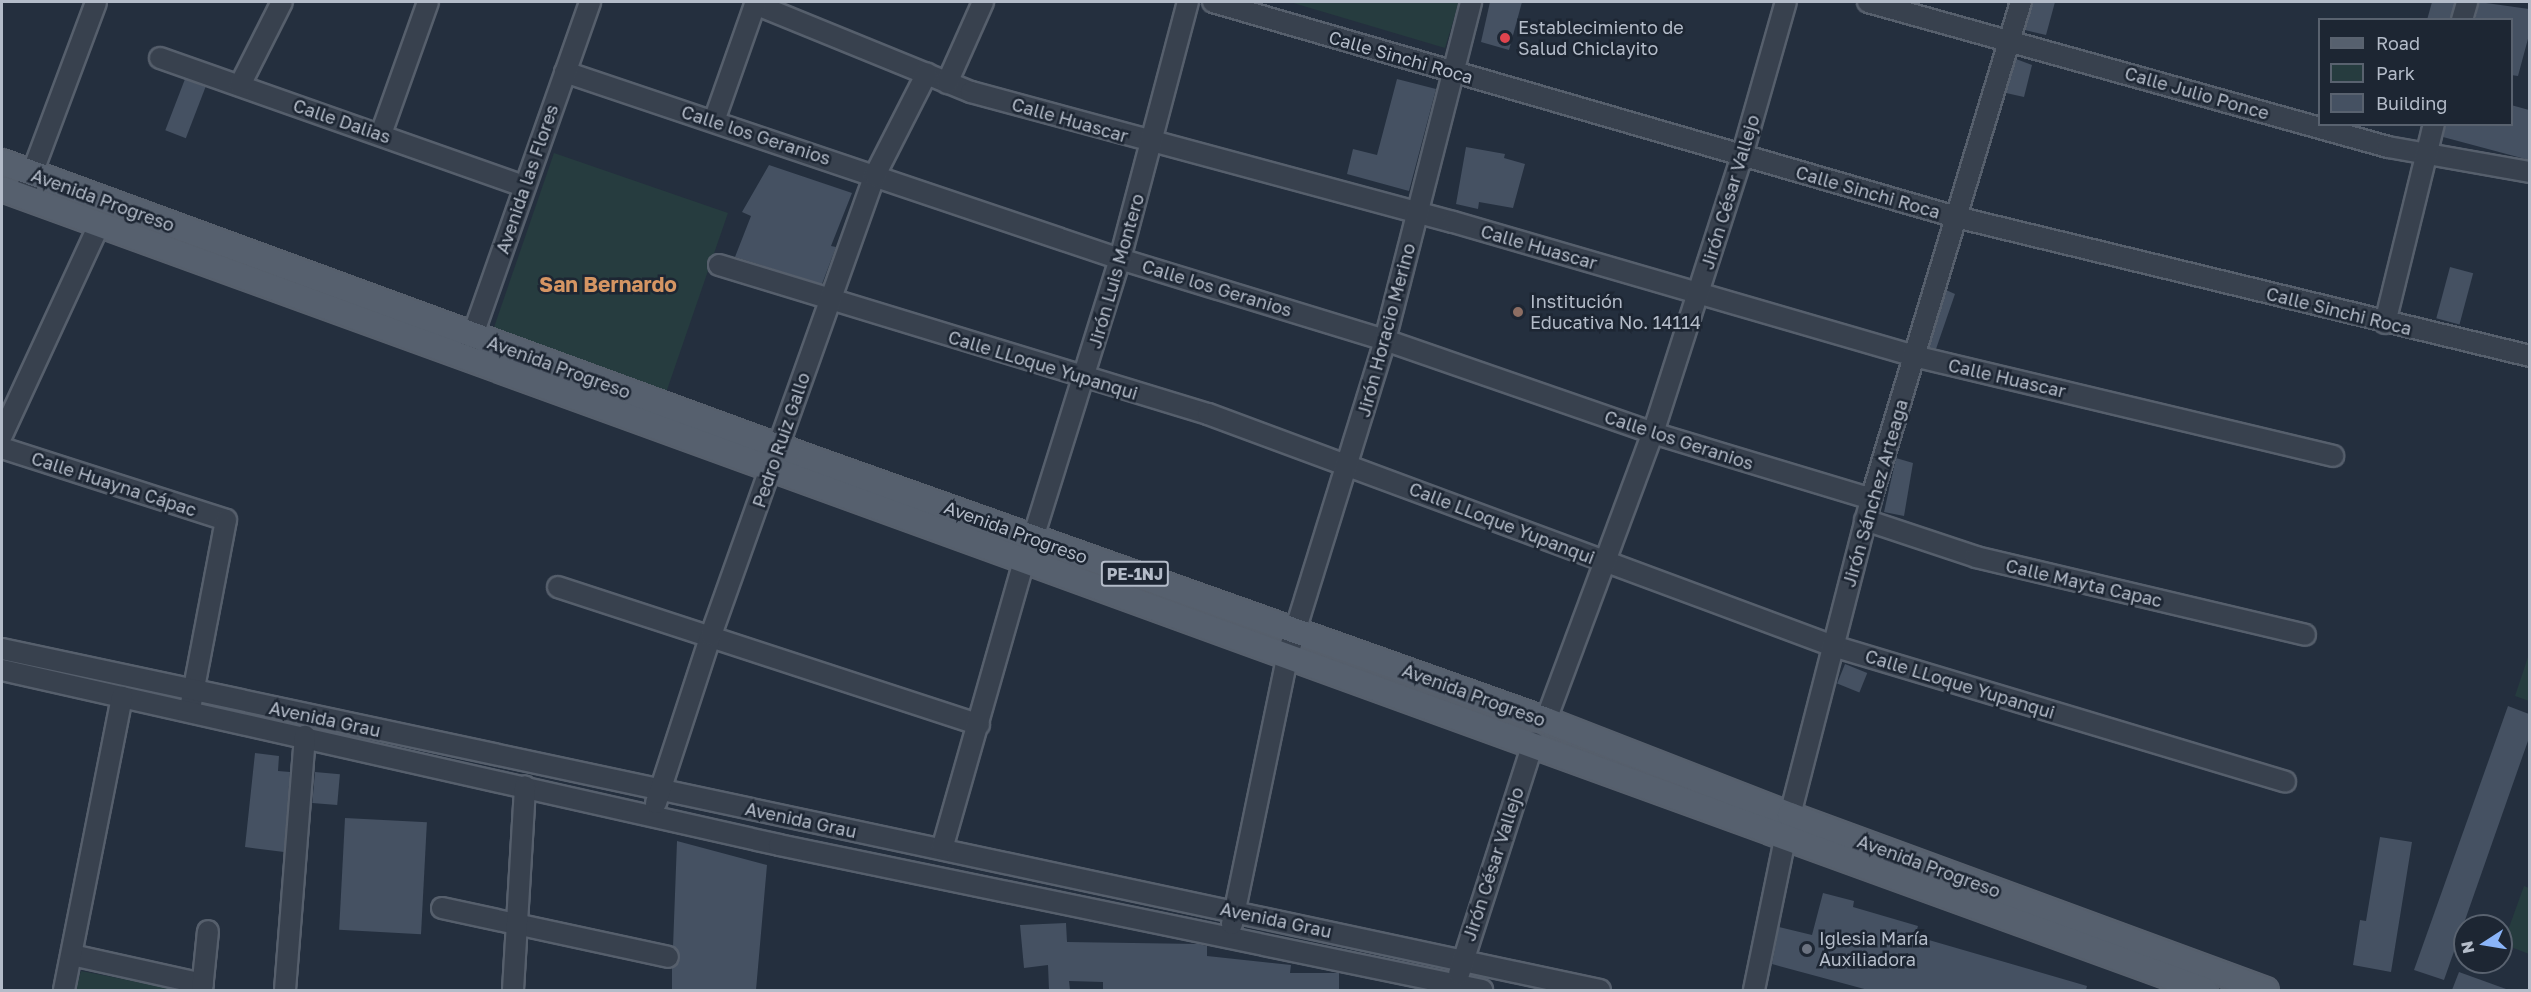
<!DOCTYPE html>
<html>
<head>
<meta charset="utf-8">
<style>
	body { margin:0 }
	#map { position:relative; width:2531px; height:992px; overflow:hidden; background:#242f3e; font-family:"Golos Text",sans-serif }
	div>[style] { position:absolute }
	.green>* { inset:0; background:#263c3f; transform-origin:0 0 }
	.building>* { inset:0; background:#455162; transform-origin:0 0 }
	.roads { filter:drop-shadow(2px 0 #565f6c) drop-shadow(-2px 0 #565f6c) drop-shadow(0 2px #565f6c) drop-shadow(0 -2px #565f6c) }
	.minor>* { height:20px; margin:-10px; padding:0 10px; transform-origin:10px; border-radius:10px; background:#38414e }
	.major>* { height:24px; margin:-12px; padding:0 12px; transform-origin:12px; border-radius:12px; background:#56606e }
	.dots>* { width:16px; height:16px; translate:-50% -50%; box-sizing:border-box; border:3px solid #1d2633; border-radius:50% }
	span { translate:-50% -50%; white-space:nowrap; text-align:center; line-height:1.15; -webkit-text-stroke:5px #1d2633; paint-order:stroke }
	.shield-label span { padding:2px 4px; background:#1d2633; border:2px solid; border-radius:4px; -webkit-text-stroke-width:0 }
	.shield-label { font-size:16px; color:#b4bcc9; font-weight:700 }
	.poi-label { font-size:18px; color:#b4bcc9 }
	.left { translate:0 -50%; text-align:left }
	.street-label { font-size:18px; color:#b4bcc9 }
	.quarter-label { font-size:21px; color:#d59563; font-weight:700 }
	.frame { position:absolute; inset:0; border:3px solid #b4bcc9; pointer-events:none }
	.legend { position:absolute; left:2318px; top:18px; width:195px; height:108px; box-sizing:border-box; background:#1d2633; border:2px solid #59626f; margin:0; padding:8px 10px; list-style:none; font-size:18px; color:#b4bcc9 }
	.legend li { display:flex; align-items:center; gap:12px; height:30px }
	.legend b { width:30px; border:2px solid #59626f }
	.north { position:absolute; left:2453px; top:914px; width:60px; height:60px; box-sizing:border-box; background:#1d2633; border:2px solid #59626f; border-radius:50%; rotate:258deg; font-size:16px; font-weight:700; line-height:24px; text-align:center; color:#b4bcc9 }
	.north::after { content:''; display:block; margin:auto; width:21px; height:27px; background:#8ab4f8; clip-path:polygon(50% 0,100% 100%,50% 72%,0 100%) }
</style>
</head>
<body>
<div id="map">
	<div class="green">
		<i style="clip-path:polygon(1290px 2px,1459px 2px,1445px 48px)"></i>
		<i style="left:554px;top:153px;width:184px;height:190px;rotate:19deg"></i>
		<i style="clip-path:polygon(2529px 654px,2530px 701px,2529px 701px,2515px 696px)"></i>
		<i style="clip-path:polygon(2524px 886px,2529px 888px,2529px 954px,2503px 944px)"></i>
		<i style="clip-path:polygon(81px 971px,179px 990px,76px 990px)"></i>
	</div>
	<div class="building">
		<i style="clip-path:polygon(1490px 2px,1522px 2px,1509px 50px,1481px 42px)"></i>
		<i style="clip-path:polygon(2033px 2px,2055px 2px,2046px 35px,2025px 30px)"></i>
		<i style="clip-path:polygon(2432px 2px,2455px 2px,2450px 20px,2427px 20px)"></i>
		<i style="clip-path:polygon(2479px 2px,2529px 9px,2529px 35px,2518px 76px,2511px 75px,2511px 20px,2475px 20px)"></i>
		<i style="clip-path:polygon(2016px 59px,2032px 65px,2024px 97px,2006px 93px)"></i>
		<i style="left:185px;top:79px;width:22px;height:55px;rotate:21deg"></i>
		<i style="clip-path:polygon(1397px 79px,1436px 89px,1409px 191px,1347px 174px,1353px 149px,1377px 155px)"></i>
		<i style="clip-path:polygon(2511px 105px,2529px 110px,2529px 160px,2443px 137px,2446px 124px,2511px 124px)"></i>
		<i style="clip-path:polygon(1466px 147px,1505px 154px,1504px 158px,1525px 164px,1513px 208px,1479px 202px,1478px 209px,1456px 204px)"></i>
		<i style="clip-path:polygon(769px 165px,852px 193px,831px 246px,836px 247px,822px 284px,735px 257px,751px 216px,742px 212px)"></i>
		<i style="left:2450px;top:267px;width:24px;height:53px;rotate:15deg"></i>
		<i style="clip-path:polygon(1946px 290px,1955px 294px,1936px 349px,1929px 347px)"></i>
		<i style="clip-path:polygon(1896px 458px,1913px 463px,1904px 516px,1884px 512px)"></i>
		<i style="left:1845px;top:664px;width:24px;height:21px;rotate:22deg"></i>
		<i style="clip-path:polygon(2508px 706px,2529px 714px,2529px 738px,2444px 980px,2414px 970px)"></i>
		<i style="clip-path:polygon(255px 753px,279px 756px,278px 771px,290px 772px,284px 852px,245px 847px)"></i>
		<i style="left:315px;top:772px;width:25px;height:31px;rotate:5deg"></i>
		<i style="left:345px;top:818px;width:82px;height:112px;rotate:3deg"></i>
		<i style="clip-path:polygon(2380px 837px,2412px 842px,2391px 972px,2353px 965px,2360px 920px,2366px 921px)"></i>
		<i style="clip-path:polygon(677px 841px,767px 865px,756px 990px,672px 990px,672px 968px,680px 959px,673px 947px)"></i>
		<i style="clip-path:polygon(1823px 893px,1854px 901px,1853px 907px,1918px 926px,1915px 936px,2087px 986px,2086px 990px,1868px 990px,1772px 964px,1779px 927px,1812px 935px)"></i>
		<i style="clip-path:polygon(1066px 923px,1067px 942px,1199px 944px,1207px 946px,1207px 956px,1291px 965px,1290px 973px,1339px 973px,1339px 990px,1103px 990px,1103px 982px,1069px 981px,1070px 990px,1049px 990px,1048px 965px,1024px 968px,1020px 925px)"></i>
		<i style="clip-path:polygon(2459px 972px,2506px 989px,2505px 990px,2452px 990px)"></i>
	</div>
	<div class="roads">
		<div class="minor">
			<i style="left:1213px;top:2px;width:773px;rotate:16.14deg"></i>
			<i style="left:1956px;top:217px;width:591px;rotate:13.61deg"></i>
			<i style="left:1868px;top:2px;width:540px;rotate:15.58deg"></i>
			<i style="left:2388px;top:147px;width:144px;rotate:10deg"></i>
			<i style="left:755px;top:4px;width:233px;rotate:22.2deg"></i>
			<i style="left:971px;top:92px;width:499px;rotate:15.1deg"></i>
			<i style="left:1453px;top:222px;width:480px;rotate:16.2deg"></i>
			<i style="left:1914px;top:356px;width:431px;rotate:13.4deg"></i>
			<i style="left:2462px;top:20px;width:19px;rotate:-74deg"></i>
			<i style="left:160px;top:58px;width:385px;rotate:19.4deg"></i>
			<i style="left:565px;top:72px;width:586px;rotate:18.62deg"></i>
			<i style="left:1120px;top:259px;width:277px;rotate:17deg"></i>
			<i style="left:1385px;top:340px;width:284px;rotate:19.1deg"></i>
			<i style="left:1653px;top:433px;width:228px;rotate:16.8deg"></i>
			<i style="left:947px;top:83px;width:89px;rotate:-66deg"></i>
			<i style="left:240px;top:85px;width:93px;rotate:-63.2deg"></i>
			<i style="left:714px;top:121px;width:126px;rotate:-70.6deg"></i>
			<i style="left:381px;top:134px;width:140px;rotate:-70.4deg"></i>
			<i style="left:27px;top:187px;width:197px;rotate:-69.5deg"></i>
			<i style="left:719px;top:265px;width:511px;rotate:16.95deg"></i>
			<i style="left:1208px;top:414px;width:667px;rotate:20.36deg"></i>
			<i style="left:1833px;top:646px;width:472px;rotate:16.7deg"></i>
			<i style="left:2385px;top:323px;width:205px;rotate:-76.2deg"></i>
			<i style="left:469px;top:346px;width:365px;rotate:-70.6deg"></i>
			<i style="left:2px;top:435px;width:231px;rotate:-65.2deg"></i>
			<i style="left:2px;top:448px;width:235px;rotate:17.8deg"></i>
			<i style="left:226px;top:520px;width:187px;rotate:100.8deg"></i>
			<i style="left:1865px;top:520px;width:117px;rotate:18.4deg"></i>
			<i style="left:1976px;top:557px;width:338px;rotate:13.3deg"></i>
			<i style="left:1033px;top:538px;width:292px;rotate:-72.7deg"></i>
			<i style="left:1120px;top:259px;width:266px;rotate:-75.2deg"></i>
			<i style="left:558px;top:587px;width:443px;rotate:18.1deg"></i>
			<i style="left:2px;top:649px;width:1634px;rotate:12.05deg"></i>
			<i style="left:2px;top:670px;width:796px;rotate:12.69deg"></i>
			<i style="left:779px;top:845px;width:718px;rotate:11.65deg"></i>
			<i style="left:1546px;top:720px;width:306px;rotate:-69.6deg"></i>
			<i style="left:1653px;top:433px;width:291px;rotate:-72.2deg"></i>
			<i style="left:1742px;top:156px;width:160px;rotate:-74.1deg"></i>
			<i style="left:656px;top:803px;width:177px;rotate:-71.9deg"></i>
			<i style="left:711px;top:635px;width:488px;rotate:-70.4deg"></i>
			<i style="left:875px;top:175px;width:114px;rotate:-63deg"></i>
			<i style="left:942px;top:849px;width:298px;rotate:-74.1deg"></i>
			<i style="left:442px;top:908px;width:231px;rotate:12.2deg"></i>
			<i style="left:1232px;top:924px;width:276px;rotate:-78.3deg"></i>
			<i style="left:1288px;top:654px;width:329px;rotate:-72.8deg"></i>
			<i style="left:1385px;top:340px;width:349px;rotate:-75.7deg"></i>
			<i style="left:72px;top:955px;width:134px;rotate:12.5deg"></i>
			<i style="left:1459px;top:974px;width:243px;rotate:-72.2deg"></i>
			<i style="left:64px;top:990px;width:299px;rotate:-78.8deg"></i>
			<i style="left:202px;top:990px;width:59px;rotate:-84.2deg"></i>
			<i style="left:285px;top:990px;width:255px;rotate:-85.5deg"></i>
			<i style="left:513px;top:990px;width:204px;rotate:-86.6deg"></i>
			<i style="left:1754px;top:990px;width:179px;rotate:-78.4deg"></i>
			<i style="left:1790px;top:815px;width:326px;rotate:-75.6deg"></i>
			<i style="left:1871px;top:499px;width:519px;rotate:-73.21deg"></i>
		</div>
		<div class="major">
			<i style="left:2px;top:162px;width:860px;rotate:20.14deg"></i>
			<i style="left:809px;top:458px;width:782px;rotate:19.57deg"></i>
			<i style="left:1546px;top:720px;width:262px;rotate:21.3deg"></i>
			<i style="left:1790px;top:815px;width:507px;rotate:20.19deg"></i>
			<i style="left:2px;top:189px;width:2344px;rotate:19.98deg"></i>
		</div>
	</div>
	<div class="dots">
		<i style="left:1505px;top:38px;background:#e0444e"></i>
		<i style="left:1518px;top:312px;background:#8d6e63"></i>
		<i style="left:1807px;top:949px;background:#6b7280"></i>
	</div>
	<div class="shield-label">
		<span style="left:1135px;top:574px">PE-1NJ</span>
	</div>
	<div class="poi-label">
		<span class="left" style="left:1518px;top:38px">Establecimiento de<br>Salud Chiclayito</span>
		<span class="left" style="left:1530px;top:312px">Institución<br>Educativa No. 14114</span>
		<span class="left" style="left:1819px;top:949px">Iglesia María<br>Auxiliadora</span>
	</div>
	<div class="street-label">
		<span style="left:1401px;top:57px;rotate:16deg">Calle Sinchi Roca</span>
		<span style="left:2197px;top:93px;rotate:16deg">Calle Julio Ponce</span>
		<span style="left:1070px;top:120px;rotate:16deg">Calle Huascar</span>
		<span style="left:342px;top:121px;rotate:19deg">Calle Dalias</span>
		<span style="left:756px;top:135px;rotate:18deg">Calle los Geranios</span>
		<span style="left:527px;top:179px;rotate:-71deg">Avenida las Flores</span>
		<span style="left:1730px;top:192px;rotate:-73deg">Jirón César Vallejo</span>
		<span style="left:1868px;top:192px;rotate:16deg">Calle Sinchi Roca</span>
		<span style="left:103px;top:200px;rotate:20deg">Avenida Progreso</span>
		<span style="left:1539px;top:247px;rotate:16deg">Calle Huascar</span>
		<span style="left:1116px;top:271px;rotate:-74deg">Jirón Luis Montero</span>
		<span style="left:1217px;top:288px;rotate:17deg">Calle los Geranios</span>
		<span style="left:2339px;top:311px;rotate:14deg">Calle Sinchi Roca</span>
		<span style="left:1386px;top:330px;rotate:-75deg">Jirón Horacio Merino</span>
		<span style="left:1043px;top:365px;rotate:17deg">Calle LLoque Yupanqui</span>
		<span style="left:559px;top:367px;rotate:20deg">Avenida Progreso</span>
		<span style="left:2007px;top:378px;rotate:13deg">Calle Huascar</span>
		<span style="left:781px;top:440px;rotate:-71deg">Pedro Ruiz Gallo</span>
		<span style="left:1679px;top:440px;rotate:18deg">Calle los Geranios</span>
		<span style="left:114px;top:484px;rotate:18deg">Calle Huayna Cápac</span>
		<span style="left:1875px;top:493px;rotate:-74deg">Jirón Sánchez Arteaga</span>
		<span style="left:1502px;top:523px;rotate:21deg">Calle LLoque Yupanqui</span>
		<span style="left:1016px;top:532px;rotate:20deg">Avenida Progreso</span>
		<span style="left:2084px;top:583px;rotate:13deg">Calle Mayta Capac</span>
		<span style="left:1960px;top:684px;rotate:17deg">Calle LLoque Yupanqui</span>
		<span style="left:1474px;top:695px;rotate:20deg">Avenida Progreso</span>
		<span style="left:325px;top:719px;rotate:12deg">Avenida Grau</span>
		<span style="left:801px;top:820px;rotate:12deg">Avenida Grau</span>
		<span style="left:1493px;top:864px;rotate:-72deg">Jirón César Vallejo</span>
		<span style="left:1929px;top:866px;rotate:20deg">Avenida Progreso</span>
		<span style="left:1276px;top:920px;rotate:12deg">Avenida Grau</span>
	</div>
	<div class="quarter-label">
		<span style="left:608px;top:284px">San Bernardo</span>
	</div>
	<div class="frame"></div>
	<ul class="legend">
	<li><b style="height:8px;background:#56606e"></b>Road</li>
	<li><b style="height:16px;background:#263c3f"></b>Park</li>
	<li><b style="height:16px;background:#455162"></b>Building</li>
	</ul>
	<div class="north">N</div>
</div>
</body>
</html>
